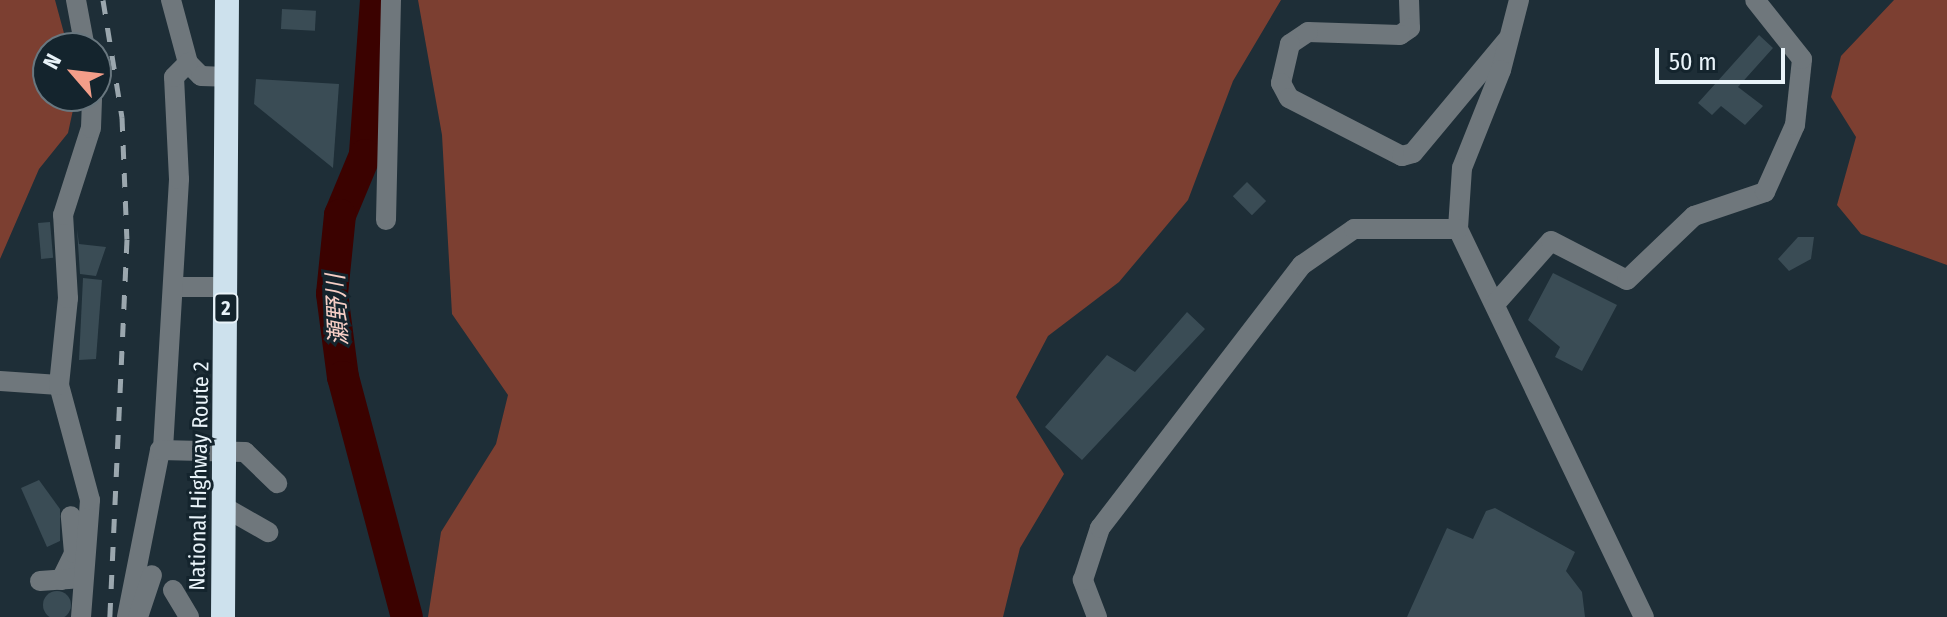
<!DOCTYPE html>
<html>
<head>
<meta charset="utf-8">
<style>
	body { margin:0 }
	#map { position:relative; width:1947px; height:617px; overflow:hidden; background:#1e2e37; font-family:"Fira Sans Condensed","Noto Sans JP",sans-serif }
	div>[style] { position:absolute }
	.forest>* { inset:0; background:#7c3f31 }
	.river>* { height:32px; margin:-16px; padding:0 16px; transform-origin:16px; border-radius:16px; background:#3b0200 }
	.building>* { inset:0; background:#3a4c55; transform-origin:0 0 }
	.round { border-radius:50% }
	.minor>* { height:20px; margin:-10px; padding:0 10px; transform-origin:10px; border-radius:10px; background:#6f777c }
	.highway>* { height:24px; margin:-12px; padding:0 12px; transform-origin:12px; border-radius:12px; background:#cde1ed }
	.rail>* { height:5px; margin-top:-2.5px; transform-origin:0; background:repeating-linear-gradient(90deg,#9ba7ae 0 14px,transparent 0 28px) }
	span { translate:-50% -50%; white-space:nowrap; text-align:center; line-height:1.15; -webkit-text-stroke:6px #14242d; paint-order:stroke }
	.shield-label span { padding:2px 6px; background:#14242d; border:2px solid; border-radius:6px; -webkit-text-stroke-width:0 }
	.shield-label { font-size:20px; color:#e9f3f9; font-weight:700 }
	.street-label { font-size:22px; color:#e9f3f9 }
	.water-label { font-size:24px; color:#f6cec5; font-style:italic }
	.north { position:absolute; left:32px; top:32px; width:80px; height:80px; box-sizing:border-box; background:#14242d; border:2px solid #69777f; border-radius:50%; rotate:298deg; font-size:22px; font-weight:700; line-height:32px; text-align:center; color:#e9f3f9 }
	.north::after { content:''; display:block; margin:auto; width:28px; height:36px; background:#f49e89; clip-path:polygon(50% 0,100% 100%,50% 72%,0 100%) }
	.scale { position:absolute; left:1655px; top:48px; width:130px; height:36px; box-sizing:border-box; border:4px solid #e9f3f9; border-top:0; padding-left:10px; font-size:24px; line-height:28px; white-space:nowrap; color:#e9f3f9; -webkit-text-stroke:6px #14242d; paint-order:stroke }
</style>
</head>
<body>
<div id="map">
	<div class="forest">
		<i style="clip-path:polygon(0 0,55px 0,68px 48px,48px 48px,48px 96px,76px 96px,68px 133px,39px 169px,0 259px)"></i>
		<i style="clip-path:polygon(418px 0,1281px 0,1233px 81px,1188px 200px,1119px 282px,1048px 336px,1016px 397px,1064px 474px,1020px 548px,1003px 617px,428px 617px,441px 532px,496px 444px,508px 395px,452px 314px,442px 135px)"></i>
		<i style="clip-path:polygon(1894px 0,1947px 0,1947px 265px,1861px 234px,1837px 205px,1856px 137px,1831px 97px,1841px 56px)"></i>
	</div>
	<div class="river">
		<i style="left:376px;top:0;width:155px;rotate:94.1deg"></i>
		<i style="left:365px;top:155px;width:65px;rotate:112.6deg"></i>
		<i style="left:340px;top:215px;width:79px;rotate:95.8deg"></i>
		<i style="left:332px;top:294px;width:84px;rotate:82.5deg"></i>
		<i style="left:343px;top:377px;width:248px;rotate:75.1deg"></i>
	</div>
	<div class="building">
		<i style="left:282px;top:9px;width:34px;height:20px;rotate:3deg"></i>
		<i style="clip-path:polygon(1759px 35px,1773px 48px,1738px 87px,1763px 106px,1745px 125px,1721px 106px,1712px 115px,1698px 103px)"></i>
		<i style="clip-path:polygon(256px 79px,339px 84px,333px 168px,254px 104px)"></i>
		<i style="left:1247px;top:182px;width:27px;height:20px;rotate:45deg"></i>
		<i style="left:50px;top:222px;width:36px;height:12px;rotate:85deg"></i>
		<i style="clip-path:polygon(77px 229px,79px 244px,106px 247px,96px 276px,80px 274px)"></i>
		<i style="clip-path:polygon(1798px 237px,1814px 237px,1811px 259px,1789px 271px,1778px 259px)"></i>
		<i style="clip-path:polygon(1553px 273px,1617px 305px,1582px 371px,1555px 357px,1560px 347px,1528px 320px)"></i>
		<i style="clip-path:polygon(83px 278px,102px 280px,96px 359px,79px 360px)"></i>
		<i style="clip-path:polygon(1187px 312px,1205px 329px,1082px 460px,1045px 427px,1107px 355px,1135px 372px)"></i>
		<i style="clip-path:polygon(39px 480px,60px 509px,60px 541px,47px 547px,21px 488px)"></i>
		<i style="clip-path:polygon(1495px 508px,1575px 552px,1566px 571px,1582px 592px,1585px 617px,1407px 617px,1447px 528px,1473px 539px,1486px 511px)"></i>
		<i class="round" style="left:43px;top:591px;width:28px;height:28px"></i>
	</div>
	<div class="minor">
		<i style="left:76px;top:0;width:49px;rotate:79.4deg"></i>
		<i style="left:171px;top:0;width:65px;rotate:74.9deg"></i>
		<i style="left:188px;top:63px;width:18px;rotate:45deg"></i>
		<i style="left:201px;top:76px;width:25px;rotate:2deg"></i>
		<i style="left:1409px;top:0;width:28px;rotate:88deg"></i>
		<i style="left:1410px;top:28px;width:12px;rotate:145deg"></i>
		<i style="left:1400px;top:35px;width:92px;rotate:-178.1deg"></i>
		<i style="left:1308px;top:32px;width:22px;rotate:146deg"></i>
		<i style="left:1290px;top:44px;width:40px;rotate:103deg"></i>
		<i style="left:1281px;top:83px;width:17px;rotate:62deg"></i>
		<i style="left:1289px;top:98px;width:127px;rotate:27.2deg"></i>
		<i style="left:1402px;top:156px;width:11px;rotate:-15deg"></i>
		<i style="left:1413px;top:153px;width:148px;rotate:-50.2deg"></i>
		<i style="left:1519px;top:0;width:72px;rotate:104.4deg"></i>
		<i style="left:1501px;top:70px;width:105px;rotate:111.7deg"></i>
		<i style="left:1462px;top:168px;width:61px;rotate:93.8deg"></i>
		<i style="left:1458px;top:229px;width:430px;rotate:64.4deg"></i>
		<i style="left:386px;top:220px;width:220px;rotate:-88.7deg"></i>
		<i style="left:173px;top:287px;width:52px"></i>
		<i style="left:1495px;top:304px;width:84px;rotate:-48.4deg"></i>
		<i style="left:1551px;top:241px;width:85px;rotate:27.2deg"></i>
		<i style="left:1627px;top:280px;width:93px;rotate:-43.7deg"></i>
		<i style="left:1694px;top:216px;width:75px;rotate:-18.7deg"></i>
		<i style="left:1765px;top:192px;width:73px;rotate:-65.9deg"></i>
		<i style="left:1795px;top:125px;width:66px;rotate:-83.9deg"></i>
		<i style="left:1802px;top:59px;width:75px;rotate:-128.5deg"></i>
		<i style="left:0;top:381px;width:59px;rotate:3.9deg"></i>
		<i style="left:163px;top:449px;width:270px;rotate:-86.6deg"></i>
		<i style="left:179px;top:179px;width:102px;rotate:-92.8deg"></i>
		<i style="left:174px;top:77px;width:20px;rotate:-45deg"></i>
		<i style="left:224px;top:507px;width:51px;rotate:29.6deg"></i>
		<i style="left:61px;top:580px;width:30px;rotate:-64deg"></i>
		<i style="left:74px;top:553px;width:37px;rotate:-95deg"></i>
		<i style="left:40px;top:581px;width:32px;rotate:-4deg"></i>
		<i style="left:173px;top:590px;width:31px;rotate:59deg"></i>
		<i style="left:81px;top:617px;width:117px;rotate:-85.6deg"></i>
		<i style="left:90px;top:500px;width:119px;rotate:-105.1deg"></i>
		<i style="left:59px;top:385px;width:87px;rotate:-84.1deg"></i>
		<i style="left:68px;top:298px;width:83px;rotate:-93.4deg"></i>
		<i style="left:63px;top:215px;width:91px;rotate:-72.2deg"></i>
		<i style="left:91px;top:128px;width:32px;rotate:-88deg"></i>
		<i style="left:127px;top:617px;width:170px;rotate:-78.8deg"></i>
		<i style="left:160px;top:450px;width:85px;rotate:1.3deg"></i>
		<i style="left:245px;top:452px;width:45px;rotate:44.1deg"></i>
		<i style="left:138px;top:617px;width:44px;rotate:-71.6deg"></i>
		<i style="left:1097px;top:617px;width:40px;rotate:-111deg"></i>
		<i style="left:1083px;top:580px;width:55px;rotate:-71.9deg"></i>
		<i style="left:1100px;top:528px;width:332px;rotate:-52.5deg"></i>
		<i style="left:1302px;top:265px;width:63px;rotate:-34.7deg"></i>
		<i style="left:1354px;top:229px;width:104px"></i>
	</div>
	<div class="highway">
		<i style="left:223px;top:617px;width:617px;rotate:-89.63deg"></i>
	</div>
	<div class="rail">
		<i style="left:103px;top:0;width:119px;rotate:80.8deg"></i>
		<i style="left:122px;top:117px;width:122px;rotate:87.7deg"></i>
		<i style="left:127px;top:239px;width:378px;rotate:92.6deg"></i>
	</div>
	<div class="shield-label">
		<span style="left:226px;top:308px">2</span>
	</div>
	<div class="street-label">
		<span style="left:199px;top:476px;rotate:-89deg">National Highway Route 2</span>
	</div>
	<div class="water-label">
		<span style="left:338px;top:310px;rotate:-93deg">瀬野川</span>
	</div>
	<div class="north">N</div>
	<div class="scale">50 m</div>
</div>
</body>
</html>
